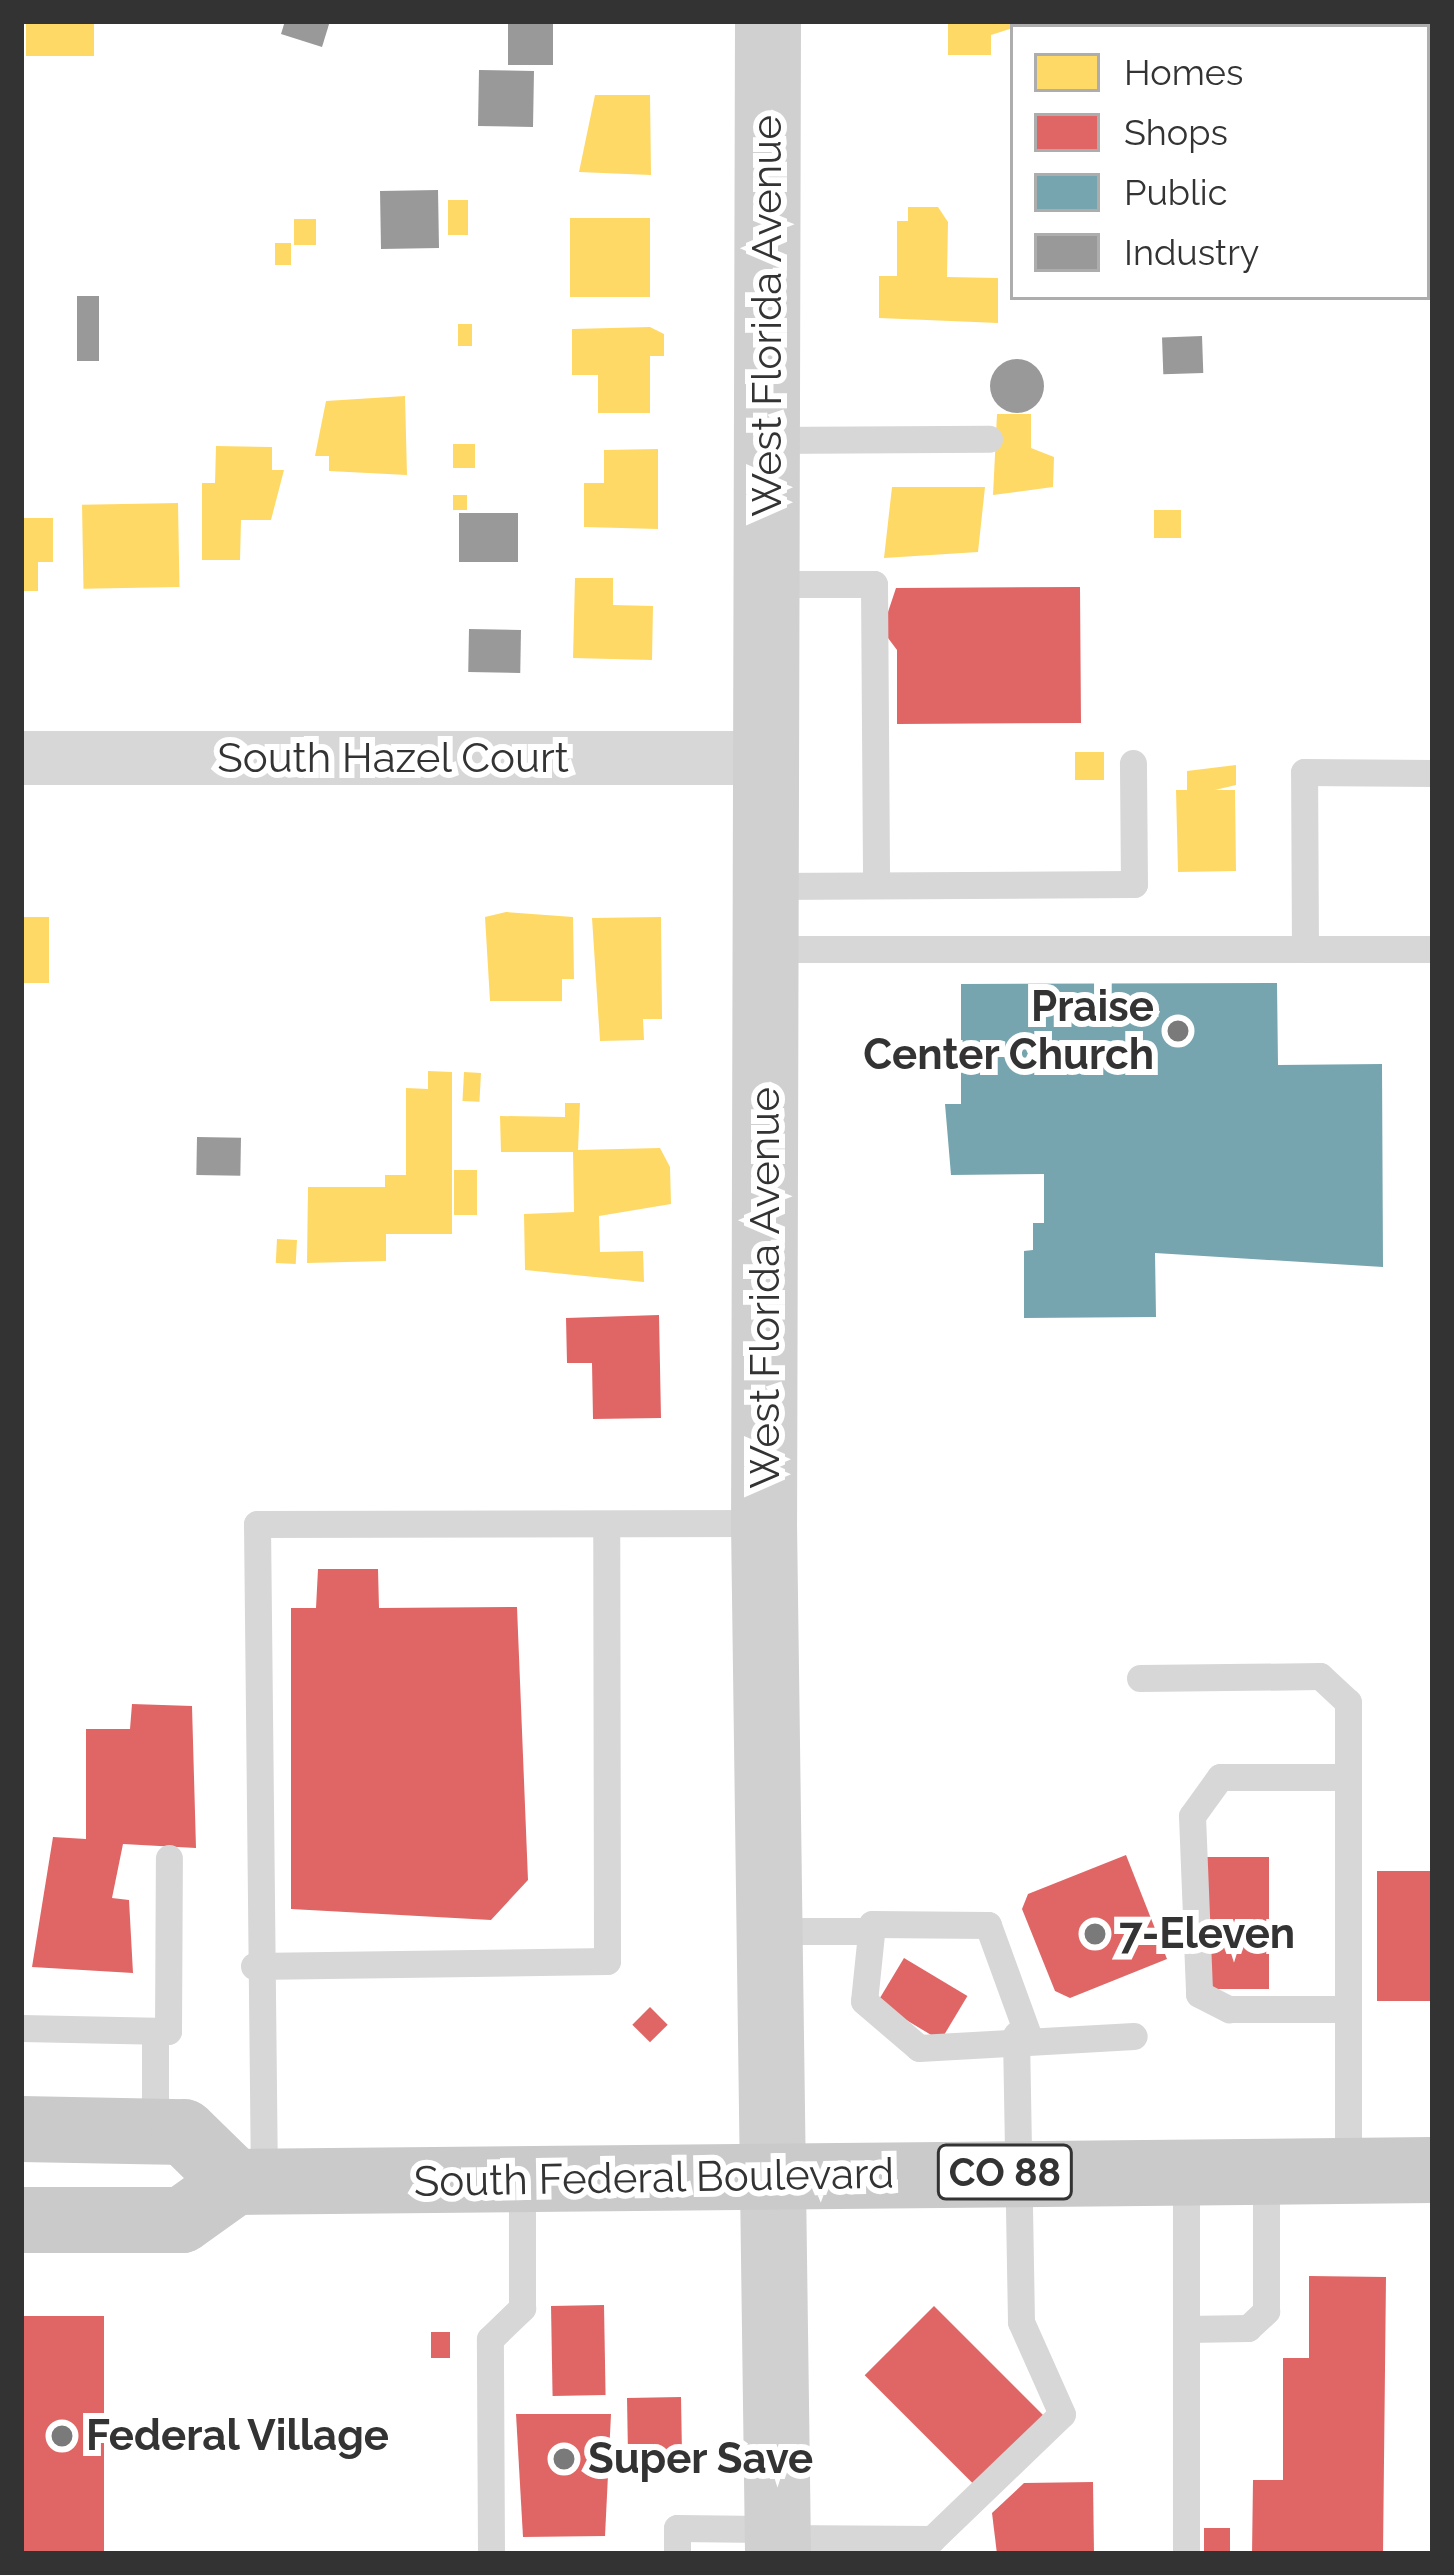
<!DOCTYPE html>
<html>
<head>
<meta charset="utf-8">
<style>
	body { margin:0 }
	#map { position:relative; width:1454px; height:2575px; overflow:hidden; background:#fff; font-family:Raleway,sans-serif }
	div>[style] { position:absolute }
	.homes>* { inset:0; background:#ffd966; transform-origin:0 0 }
	.shops>* { inset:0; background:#e06666; transform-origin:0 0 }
	.public>* { inset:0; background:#76a5af }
	.industry>* { inset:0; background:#999; transform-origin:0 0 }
	.round { border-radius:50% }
	.lane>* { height:27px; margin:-13.5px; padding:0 13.5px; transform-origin:13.5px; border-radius:13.5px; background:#d7d7d7 }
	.street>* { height:54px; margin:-27px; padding:0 27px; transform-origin:27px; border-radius:27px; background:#d7d7d7 }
	.secondary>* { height:66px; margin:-33px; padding:0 33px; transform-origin:33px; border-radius:33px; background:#d0d0d0 }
	.primary>* { height:66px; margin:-33px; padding:0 33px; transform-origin:33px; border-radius:33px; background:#cacaca }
	.dots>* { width:33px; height:33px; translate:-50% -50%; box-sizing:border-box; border:6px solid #fff; border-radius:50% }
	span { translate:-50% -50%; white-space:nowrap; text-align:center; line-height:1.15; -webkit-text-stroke:12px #fff; paint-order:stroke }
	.shield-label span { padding:3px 9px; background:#fff; border:3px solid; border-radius:9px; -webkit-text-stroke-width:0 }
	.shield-label { font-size:39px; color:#333; font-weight:700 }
	.street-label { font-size:42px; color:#333 }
	.poi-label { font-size:42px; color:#333; font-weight:700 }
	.right { translate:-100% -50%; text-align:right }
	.left { translate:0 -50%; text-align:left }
	.frame { position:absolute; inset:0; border:24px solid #333; pointer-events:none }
	.legend { position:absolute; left:1010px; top:24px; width:420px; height:276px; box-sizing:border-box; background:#fff; border:3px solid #adadad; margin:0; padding:15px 21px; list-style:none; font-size:36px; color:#333 }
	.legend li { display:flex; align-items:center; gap:24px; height:60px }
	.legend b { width:60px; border:3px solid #adadad }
</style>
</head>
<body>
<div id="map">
	<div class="homes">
		<i style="left:26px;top:21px;width:68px;height:35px"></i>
		<i style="clip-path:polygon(948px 21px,1016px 21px,1016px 27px,991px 35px,991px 55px,948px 55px)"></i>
		<i style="clip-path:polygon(595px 95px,650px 95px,651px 175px,579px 172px)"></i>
		<i style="left:448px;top:200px;width:20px;height:35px"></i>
		<i style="clip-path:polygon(908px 207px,938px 207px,948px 222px,947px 277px,998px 278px,998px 323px,879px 318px,879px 276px,897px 276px,897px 221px,908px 221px)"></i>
		<i style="left:570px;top:218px;width:80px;height:79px"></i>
		<i style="left:316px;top:219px;width:26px;height:22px;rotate:90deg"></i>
		<i style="left:275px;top:243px;width:16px;height:22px"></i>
		<i style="left:458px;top:324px;width:14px;height:22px"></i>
		<i style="clip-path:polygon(650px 327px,664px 334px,664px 356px,650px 356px,650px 413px,598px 413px,598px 375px,572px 375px,572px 329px)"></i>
		<i style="clip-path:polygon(405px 396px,407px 475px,329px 471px,329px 456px,315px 456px,326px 401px)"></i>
		<i style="clip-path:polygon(997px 414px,1031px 414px,1031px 448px,1054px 457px,1053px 487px,993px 495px)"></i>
		<i style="left:453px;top:444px;width:22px;height:24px"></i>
		<i style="clip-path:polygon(216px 446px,272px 447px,272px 470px,284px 470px,271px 520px,241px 520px,240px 560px,202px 560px,202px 483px,215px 483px)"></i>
		<i style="clip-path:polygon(658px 449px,658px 529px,584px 527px,584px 483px,604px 483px,604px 450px)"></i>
		<i style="clip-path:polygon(892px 487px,985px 487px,978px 552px,884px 558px)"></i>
		<i style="left:453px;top:495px;width:14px;height:15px"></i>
		<i style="left:178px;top:503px;width:84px;height:96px;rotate:89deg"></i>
		<i style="left:1181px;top:510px;width:28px;height:27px;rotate:90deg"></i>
		<i style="clip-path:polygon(21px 518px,53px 518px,53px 562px,38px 562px,38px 591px,21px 591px)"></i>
		<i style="clip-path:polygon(575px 578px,613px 578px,613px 605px,653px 606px,652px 660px,573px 658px)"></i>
		<i style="left:1075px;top:752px;width:29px;height:28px"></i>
		<i style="clip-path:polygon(1236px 765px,1236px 785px,1215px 790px,1235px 790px,1236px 871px,1178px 872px,1176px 790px,1187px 790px,1187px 771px)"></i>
		<i style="clip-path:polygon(506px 912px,573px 917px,574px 979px,562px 979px,562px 1001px,490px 1001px,485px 917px)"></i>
		<i style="left:21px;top:917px;width:28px;height:66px"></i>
		<i style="clip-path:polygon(661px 917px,662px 1019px,643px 1019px,644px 1040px,600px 1041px,592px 918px)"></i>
		<i style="clip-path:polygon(428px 1071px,452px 1072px,452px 1234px,386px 1234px,386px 1261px,307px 1263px,308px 1187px,385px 1187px,385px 1175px,406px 1175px,406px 1088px,428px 1089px)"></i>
		<i style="left:464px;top:1072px;width:17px;height:29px;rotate:3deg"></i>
		<i style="clip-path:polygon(565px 1103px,580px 1103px,578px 1150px,660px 1148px,670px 1167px,671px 1204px,599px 1216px,600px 1252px,643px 1251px,644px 1282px,525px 1270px,524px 1214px,574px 1212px,573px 1152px,501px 1152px,500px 1116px,565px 1117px)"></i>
		<i style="left:454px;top:1170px;width:23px;height:45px"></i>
		<i style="left:277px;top:1239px;width:20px;height:24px;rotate:3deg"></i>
	</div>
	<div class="shops">
		<i style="clip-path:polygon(1080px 587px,1081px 723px,897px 724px,897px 650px,882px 630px,896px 588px)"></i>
		<i style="clip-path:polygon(659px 1315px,661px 1418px,593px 1419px,592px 1363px,567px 1363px,566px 1318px)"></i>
		<i style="clip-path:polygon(318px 1569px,378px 1569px,379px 1608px,517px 1607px,528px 1880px,491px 1920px,291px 1909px,291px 1608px,316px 1608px)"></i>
		<i style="clip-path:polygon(132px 1704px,192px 1706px,196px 1848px,123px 1844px,112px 1898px,129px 1900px,133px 1973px,32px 1967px,53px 1837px,86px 1839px,86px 1729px,130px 1729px)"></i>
		<i style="clip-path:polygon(1126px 1855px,1167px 1959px,1070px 1998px,1055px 1991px,1022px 1909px,1028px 1894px)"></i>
		<i style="left:1200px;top:1857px;width:69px;height:132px"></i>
		<i style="left:1377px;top:1871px;width:56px;height:130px"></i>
		<i style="left:904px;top:1958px;width:74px;height:52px;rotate:31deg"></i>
		<i style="left:650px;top:2007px;width:25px;height:25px;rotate:45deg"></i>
		<i style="clip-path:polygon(1309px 2276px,1386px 2277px,1383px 2554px,1252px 2554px,1253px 2480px,1283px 2480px,1283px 2358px,1309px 2358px)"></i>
		<i style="left:604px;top:2305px;width:90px;height:53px;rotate:89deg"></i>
		<i style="left:934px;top:2306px;width:158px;height:98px;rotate:45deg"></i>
		<i style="left:104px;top:2316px;width:238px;height:83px;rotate:90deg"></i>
		<i style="left:431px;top:2332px;width:19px;height:26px"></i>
		<i style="left:681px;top:2397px;width:71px;height:54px;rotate:89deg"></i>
		<i style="clip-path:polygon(516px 2414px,611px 2414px,605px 2536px,523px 2537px)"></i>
		<i style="clip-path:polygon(1093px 2482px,1094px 2554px,997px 2554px,992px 2513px,1024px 2483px)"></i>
		<i style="left:1204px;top:2528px;width:26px;height:26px"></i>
	</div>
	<div class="public">
		<i style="clip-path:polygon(1277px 983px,1278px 1065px,1382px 1064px,1383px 1267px,1155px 1253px,1156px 1317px,1024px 1318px,1024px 1251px,1033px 1250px,1033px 1223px,1044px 1223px,1044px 1174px,951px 1175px,945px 1104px,961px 1104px,961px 984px)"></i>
	</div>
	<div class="industry">
		<i style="clip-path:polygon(285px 21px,330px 21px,322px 47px,281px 34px)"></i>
		<i style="left:508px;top:21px;width:45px;height:44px"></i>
		<i style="left:479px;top:70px;width:55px;height:56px;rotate:1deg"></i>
		<i style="left:438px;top:190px;width:58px;height:58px;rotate:89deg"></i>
		<i style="left:77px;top:296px;width:22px;height:65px"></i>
		<i style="left:1202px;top:336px;width:37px;height:40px;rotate:88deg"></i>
		<i class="round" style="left:990px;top:359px;width:54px;height:54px"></i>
		<i style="left:459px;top:513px;width:59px;height:49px"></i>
		<i style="left:469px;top:629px;width:52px;height:43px;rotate:1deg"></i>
		<i style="left:197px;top:1137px;width:44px;height:38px;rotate:1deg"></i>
	</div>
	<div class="lane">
		<i style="left:766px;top:440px;width:223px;rotate:-0.3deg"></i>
		<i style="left:766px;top:584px;width:108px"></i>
		<i style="left:874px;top:584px;width:300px;rotate:89.6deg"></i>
		<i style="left:766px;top:886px;width:368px;rotate:-0.3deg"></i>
		<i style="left:1134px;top:884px;width:121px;rotate:-90.5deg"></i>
		<i style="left:766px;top:949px;width:667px"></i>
		<i style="left:1305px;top:949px;width:177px;rotate:-90.3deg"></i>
		<i style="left:1304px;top:772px;width:129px;rotate:0.4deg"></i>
		<i style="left:1140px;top:1678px;width:180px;rotate:-0.6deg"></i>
		<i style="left:1320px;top:1676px;width:38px;rotate:43deg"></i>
		<i style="left:1348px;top:1702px;width:468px;rotate:90deg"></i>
		<i style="left:1348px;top:1777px;width:128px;rotate:180deg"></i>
		<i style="left:1220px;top:1777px;width:48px;rotate:125.7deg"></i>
		<i style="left:1192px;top:1816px;width:178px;rotate:87.7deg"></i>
		<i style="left:1199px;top:1994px;width:34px;rotate:27deg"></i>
		<i style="left:1229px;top:2009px;width:119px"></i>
		<i style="left:774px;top:1931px;width:98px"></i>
		<i style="left:254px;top:1966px;width:353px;rotate:-0.8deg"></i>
		<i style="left:607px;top:1961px;width:437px;rotate:-90.1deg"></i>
		<i style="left:21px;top:2028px;width:147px;rotate:1.2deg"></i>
		<i style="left:168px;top:2031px;width:173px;rotate:-89.7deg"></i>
		<i style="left:155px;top:2031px;width:99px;rotate:90deg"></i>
		<i style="left:1028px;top:2035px;width:117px;rotate:-110deg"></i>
		<i style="left:988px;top:1925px;width:116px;rotate:-179.5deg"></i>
		<i style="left:872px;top:1924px;width:77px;rotate:95.9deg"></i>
		<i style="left:864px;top:2001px;width:72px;rotate:40.5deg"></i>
		<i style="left:919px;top:2048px;width:215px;rotate:-3.2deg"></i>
		<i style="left:1186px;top:2172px;width:382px;rotate:90deg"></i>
		<i style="left:264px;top:2182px;width:658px;rotate:-90.61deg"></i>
		<i style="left:257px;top:1524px;width:507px;rotate:-0.11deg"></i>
		<i style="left:1186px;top:2329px;width:62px;rotate:-0.9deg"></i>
		<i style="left:1248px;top:2328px;width:25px;rotate:-43deg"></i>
		<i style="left:1266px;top:2311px;width:140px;rotate:-90deg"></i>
		<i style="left:778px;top:2538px;width:154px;rotate:0.4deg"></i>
		<i style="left:932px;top:2539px;width:180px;rotate:-43.9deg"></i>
		<i style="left:1062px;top:2414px;width:101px;rotate:-114deg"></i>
		<i style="left:1021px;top:2322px;width:287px;rotate:-91deg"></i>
		<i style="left:491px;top:2554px;width:215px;rotate:-90.3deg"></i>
		<i style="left:490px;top:2339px;width:45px;rotate:-44.1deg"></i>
		<i style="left:522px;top:2308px;width:125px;rotate:-90deg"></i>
		<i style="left:677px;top:2554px;width:26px;rotate:-90deg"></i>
		<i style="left:677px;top:2528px;width:101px;rotate:0.6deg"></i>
	</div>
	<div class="street">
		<i style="left:21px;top:758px;width:745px"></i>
	</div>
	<div class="secondary">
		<i style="left:768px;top:21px;width:1502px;rotate:90.15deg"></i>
		<i style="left:764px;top:1523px;width:1031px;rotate:89.22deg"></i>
	</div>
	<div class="primary">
		<i style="left:21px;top:2129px;width:163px;rotate:1.1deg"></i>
		<i style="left:184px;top:2132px;width:71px;rotate:44.4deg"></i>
		<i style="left:21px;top:2220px;width:161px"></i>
		<i style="left:182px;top:2220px;width:65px;rotate:-35.6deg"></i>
		<i style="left:235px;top:2182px;width:1198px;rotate:-0.57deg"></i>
	</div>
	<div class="dots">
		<i style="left:1178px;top:1031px;background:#7a7a7a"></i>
		<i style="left:1095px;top:1934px;background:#7a7a7a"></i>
		<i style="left:62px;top:2436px;background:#7a7a7a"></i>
		<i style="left:564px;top:2459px;background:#7a7a7a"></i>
	</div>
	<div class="shield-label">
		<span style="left:1005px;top:2172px">CO 88</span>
	</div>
	<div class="street-label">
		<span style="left:767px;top:316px;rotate:-90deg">West Florida Avenue</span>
		<span style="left:393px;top:758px">South Hazel Court</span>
		<span style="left:765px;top:1288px;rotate:-90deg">West Florida Avenue</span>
		<span style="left:654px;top:2178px;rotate:-1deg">South Federal Boulevard</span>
	</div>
	<div class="poi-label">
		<span class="right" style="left:1154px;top:1031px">Praise<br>Center Church</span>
		<span class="left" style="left:1119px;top:1934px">7-Eleven</span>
		<span class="left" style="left:86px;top:2436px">Federal Village</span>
		<span class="left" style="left:588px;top:2459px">Super Save</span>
	</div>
	<div class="frame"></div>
	<ul class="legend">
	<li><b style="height:33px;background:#ffd966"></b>Homes</li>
	<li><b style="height:33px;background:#e06666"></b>Shops</li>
	<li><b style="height:33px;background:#76a5af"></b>Public</li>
	<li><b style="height:33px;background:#999"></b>Industry</li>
	</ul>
</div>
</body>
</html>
